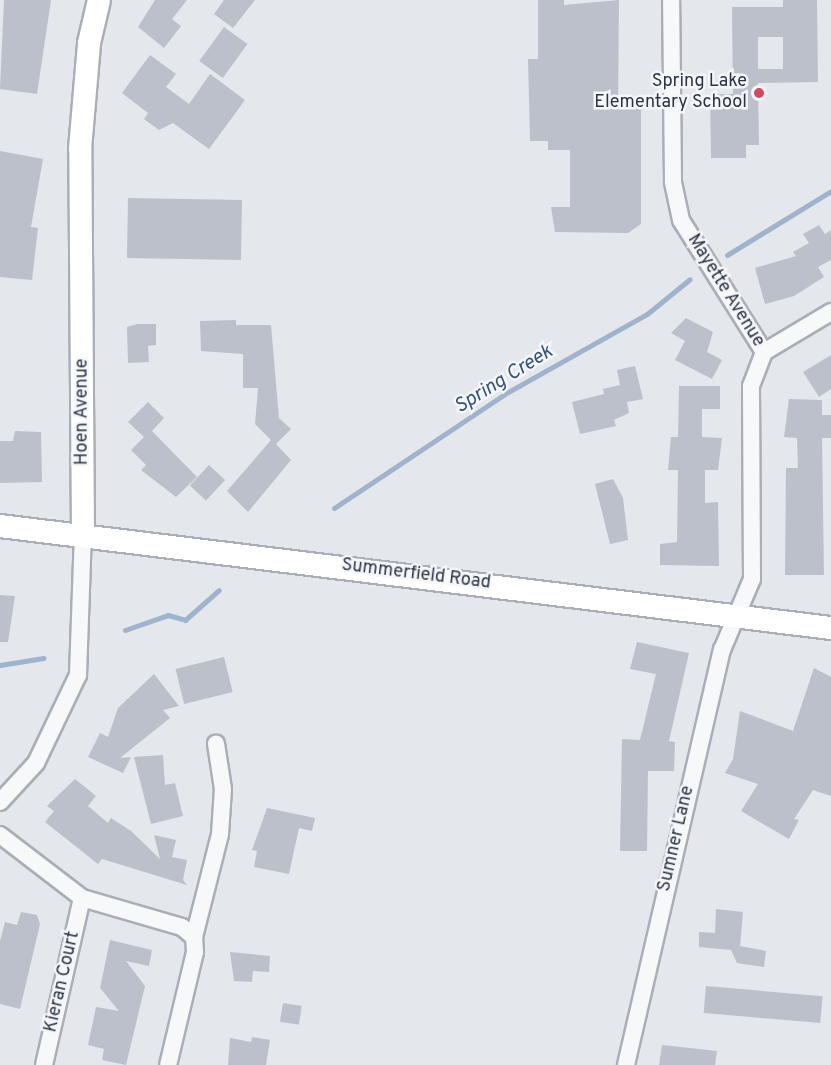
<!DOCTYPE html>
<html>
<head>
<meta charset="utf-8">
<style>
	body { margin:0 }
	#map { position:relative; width:831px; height:1065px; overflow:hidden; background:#e4e7ec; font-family:Overpass,sans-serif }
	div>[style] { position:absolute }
	.stream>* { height:5px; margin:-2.5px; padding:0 2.5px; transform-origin:2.5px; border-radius:2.5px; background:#9fb4cc }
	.building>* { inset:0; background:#bbc0ca; transform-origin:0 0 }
	.roads { filter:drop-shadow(2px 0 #a9aeb7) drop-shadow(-2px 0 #a9aeb7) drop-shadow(0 2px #a9aeb7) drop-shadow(0 -2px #a9aeb7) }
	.street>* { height:16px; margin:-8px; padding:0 8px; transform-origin:8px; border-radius:8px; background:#f7f8fa }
	.secondary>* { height:22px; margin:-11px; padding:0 11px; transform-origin:11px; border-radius:11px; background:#fff }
	.dots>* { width:16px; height:16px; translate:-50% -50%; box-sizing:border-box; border:3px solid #f4f6f9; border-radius:50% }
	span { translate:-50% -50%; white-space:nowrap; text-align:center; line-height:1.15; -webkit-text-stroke:5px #f4f6f9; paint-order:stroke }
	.poi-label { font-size:18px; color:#2b3445 }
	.right { translate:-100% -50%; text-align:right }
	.street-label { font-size:18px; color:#2b3445 }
	.water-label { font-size:20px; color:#34527a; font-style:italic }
</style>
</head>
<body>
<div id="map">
	<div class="stream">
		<i style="left:727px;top:255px;width:122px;rotate:-31.6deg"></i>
		<i style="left:334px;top:508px;width:209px;rotate:-33.7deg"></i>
		<i style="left:508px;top:392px;width:159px;rotate:-29.3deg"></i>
		<i style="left:647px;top:314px;width:55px;rotate:-39.1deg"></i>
		<i style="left:125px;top:630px;width:46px;rotate:-19.2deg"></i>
		<i style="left:168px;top:615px;width:18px;rotate:16deg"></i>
		<i style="left:185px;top:620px;width:45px;rotate:-41.4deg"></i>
		<i style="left:0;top:665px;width:44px;rotate:-9.2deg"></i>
	</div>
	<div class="building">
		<i style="clip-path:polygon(4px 0,51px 0,37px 94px,0 89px)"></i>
		<i style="clip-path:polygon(155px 0,187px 0,172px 19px,181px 26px,164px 48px,138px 27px)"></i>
		<i style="clip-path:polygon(224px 0,255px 0,233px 28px,214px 14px)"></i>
		<i style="clip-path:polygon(538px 0,564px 0,564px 5px,619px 0,618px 108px,641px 108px,641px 224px,628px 233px,555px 232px,551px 207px,570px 207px,570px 150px,548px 150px,548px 141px,530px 141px,528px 59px,538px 59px)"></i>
		<i style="clip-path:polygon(evenodd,783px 0,817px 0,818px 82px,758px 83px,759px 145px,746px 145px,746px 158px,711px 158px,710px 94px,733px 94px,732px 7px,783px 7px,783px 0,758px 37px,783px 37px,783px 69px,758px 69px,758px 37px)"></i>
		<i style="left:224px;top:27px;width:29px;height:42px;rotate:36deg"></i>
		<i style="clip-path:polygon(150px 55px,176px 74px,166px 87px,189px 104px,210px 74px,245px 100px,209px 149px,173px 123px,159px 130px,144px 119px,148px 113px,122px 93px)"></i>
		<i style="clip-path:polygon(0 151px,43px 159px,31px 227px,38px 228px,32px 280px,0 277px)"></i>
		<i style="left:242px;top:200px;width:60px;height:114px;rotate:91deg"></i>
		<i style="clip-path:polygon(819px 225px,825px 234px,831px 230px,831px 260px,818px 267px,824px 277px,794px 296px,765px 304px,755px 268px,796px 256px,793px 252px,809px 243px,803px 234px)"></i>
		<i style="clip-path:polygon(686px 318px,713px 332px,707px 352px,722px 360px,712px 379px,675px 360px,685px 341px,671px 333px)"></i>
		<i style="clip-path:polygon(236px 320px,236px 325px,271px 325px,279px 418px,291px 429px,276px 444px,291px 460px,248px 512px,227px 491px,271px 440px,255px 424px,258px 388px,243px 388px,243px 354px,201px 351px,200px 321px)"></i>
		<i style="clip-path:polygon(137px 324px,156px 324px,156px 345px,148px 346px,149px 362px,128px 363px,127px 327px)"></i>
		<i style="clip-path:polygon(831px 355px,831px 389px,819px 397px,803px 372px)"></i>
		<i style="clip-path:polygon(635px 366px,643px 399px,627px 402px,629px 413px,614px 420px,616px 426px,580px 434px,572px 402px,604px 394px,603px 389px,620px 385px,617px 370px)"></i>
		<i style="clip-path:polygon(679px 386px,720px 386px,720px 409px,702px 409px,702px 437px,722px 438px,718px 470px,705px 470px,705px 503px,718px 502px,719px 566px,660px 565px,660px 544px,677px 542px,678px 470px,668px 470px,671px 437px,678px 437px)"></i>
		<i style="clip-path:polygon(789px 399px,822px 400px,822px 415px,831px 415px,831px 438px,822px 438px,824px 575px,785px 575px,786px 468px,798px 468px,797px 438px,784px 437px)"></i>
		<i style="clip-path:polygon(148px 402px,164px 418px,152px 431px,197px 477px,176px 497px,141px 470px,146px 465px,131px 450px,144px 437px,128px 422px)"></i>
		<i style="clip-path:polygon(15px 431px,41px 432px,42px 482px,0 483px,0 441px,13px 441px)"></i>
		<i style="left:209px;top:465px;width:22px;height:28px;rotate:43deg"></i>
		<i style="clip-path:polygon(613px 479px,623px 498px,628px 540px,610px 544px,595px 484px)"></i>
		<i style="clip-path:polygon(0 595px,15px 596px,8px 642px,0 642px)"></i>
		<i style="clip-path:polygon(637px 642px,689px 653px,669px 741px,675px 742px,674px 771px,648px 771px,647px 851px,620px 851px,622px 739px,640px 740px,656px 674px,630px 669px)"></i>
		<i style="left:224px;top:657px;width:36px;height:50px;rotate:76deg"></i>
		<i style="clip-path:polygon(814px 668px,831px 677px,831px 796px,813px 790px,794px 819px,799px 820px,789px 839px,741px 811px,758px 784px,725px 773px,733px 759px,740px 711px,793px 731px)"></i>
		<i style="clip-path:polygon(154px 674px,179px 706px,163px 710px,170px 718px,120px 758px,131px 757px,123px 773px,88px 757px,100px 733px,108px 737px,118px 708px)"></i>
		<i style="clip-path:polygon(163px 755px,165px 785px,175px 783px,183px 816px,151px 824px,134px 757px)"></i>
		<i style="clip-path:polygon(75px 779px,96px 796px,88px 806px,108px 823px,111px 818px,131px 831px,160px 859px,154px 835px,176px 840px,172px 857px,187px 860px,183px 880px,187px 885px,102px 859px,98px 864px,45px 822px,54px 811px,47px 806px)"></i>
		<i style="clip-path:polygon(267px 808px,315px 818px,312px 831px,299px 828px,289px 874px,254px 867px,257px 851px,252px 850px)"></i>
		<i style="clip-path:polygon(716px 909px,743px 912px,740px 946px,766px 951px,764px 967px,737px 963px,731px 950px,699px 947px,699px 932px,715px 933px)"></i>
		<i style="clip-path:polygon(21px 912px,37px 915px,40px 924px,20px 1009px,0 1004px,0 941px,5px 922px,17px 925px)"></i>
		<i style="clip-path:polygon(110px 940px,152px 950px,149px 966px,126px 961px,145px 986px,126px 1065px,102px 1060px,104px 1049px,88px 1045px,96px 1007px,119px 1011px,100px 988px)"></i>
		<i style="clip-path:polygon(230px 952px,270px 956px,269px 972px,253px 971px,252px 982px,234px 981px)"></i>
		<i style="left:706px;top:986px;width:117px;height:27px;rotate:5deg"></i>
		<i style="left:283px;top:1003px;width:19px;height:19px;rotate:9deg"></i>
		<i style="clip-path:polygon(252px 1037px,270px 1040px,266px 1065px,228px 1065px,230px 1038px,251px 1042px)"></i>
		<i style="clip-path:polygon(662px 1045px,717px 1051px,715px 1065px,659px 1065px)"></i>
	</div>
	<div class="roads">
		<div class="street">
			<i style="left:764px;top:352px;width:78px;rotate:-30.8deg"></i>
			<i style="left:0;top:802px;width:53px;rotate:-47.3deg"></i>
			<i style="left:36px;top:763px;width:98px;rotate:-64.5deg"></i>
			<i style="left:78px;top:675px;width:140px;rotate:-88deg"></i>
			<i style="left:0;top:835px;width:103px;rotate:37.5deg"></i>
			<i style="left:82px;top:898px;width:104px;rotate:16.2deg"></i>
			<i style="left:182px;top:927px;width:16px;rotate:40deg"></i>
			<i style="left:194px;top:937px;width:15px;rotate:86deg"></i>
			<i style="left:195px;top:952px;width:116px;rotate:103.4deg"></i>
			<i style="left:194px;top:937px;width:106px;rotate:-75.8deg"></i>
			<i style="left:220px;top:834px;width:45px;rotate:-86.2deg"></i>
			<i style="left:223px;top:789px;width:46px;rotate:-98.8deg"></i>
			<i style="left:44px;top:1065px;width:171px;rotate:-77.2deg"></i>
			<i style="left:626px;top:1065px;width:426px;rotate:-77deg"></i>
			<i style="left:722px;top:650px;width:77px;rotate:-67.1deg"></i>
			<i style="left:752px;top:579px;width:193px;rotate:-90.3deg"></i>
			<i style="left:751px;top:386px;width:36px;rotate:-69deg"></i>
			<i style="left:764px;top:352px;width:156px;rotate:-122.2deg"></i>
			<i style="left:681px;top:220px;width:40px;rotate:-102deg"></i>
			<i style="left:673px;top:181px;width:181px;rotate:-90.6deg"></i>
		</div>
		<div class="secondary">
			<i style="left:0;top:526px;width:837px;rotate:7deg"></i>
			<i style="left:83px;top:535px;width:386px;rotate:-90.4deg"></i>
			<i style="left:80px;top:149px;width:106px;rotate:-85.1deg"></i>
			<i style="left:89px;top:43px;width:44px;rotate:-76.9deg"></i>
		</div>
	</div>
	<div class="dots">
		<i style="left:759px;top:93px;background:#d1495b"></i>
	</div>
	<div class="poi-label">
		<span class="right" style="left:747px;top:93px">Spring Lake<br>Elementary School</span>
	</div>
	<div class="street-label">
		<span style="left:725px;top:291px;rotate:58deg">Mayette Avenue</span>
		<span style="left:83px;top:412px;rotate:-90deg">Hoen Avenue</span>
		<span style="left:416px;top:575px;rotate:7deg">Summerfield Road</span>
		<span style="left:677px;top:839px;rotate:-77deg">Sumner Lane</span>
		<span style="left:63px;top:982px;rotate:-77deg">Kieran Court</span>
	</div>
	<div class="water-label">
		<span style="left:504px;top:380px;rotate:-32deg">Spring Creek</span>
	</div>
</div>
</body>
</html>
